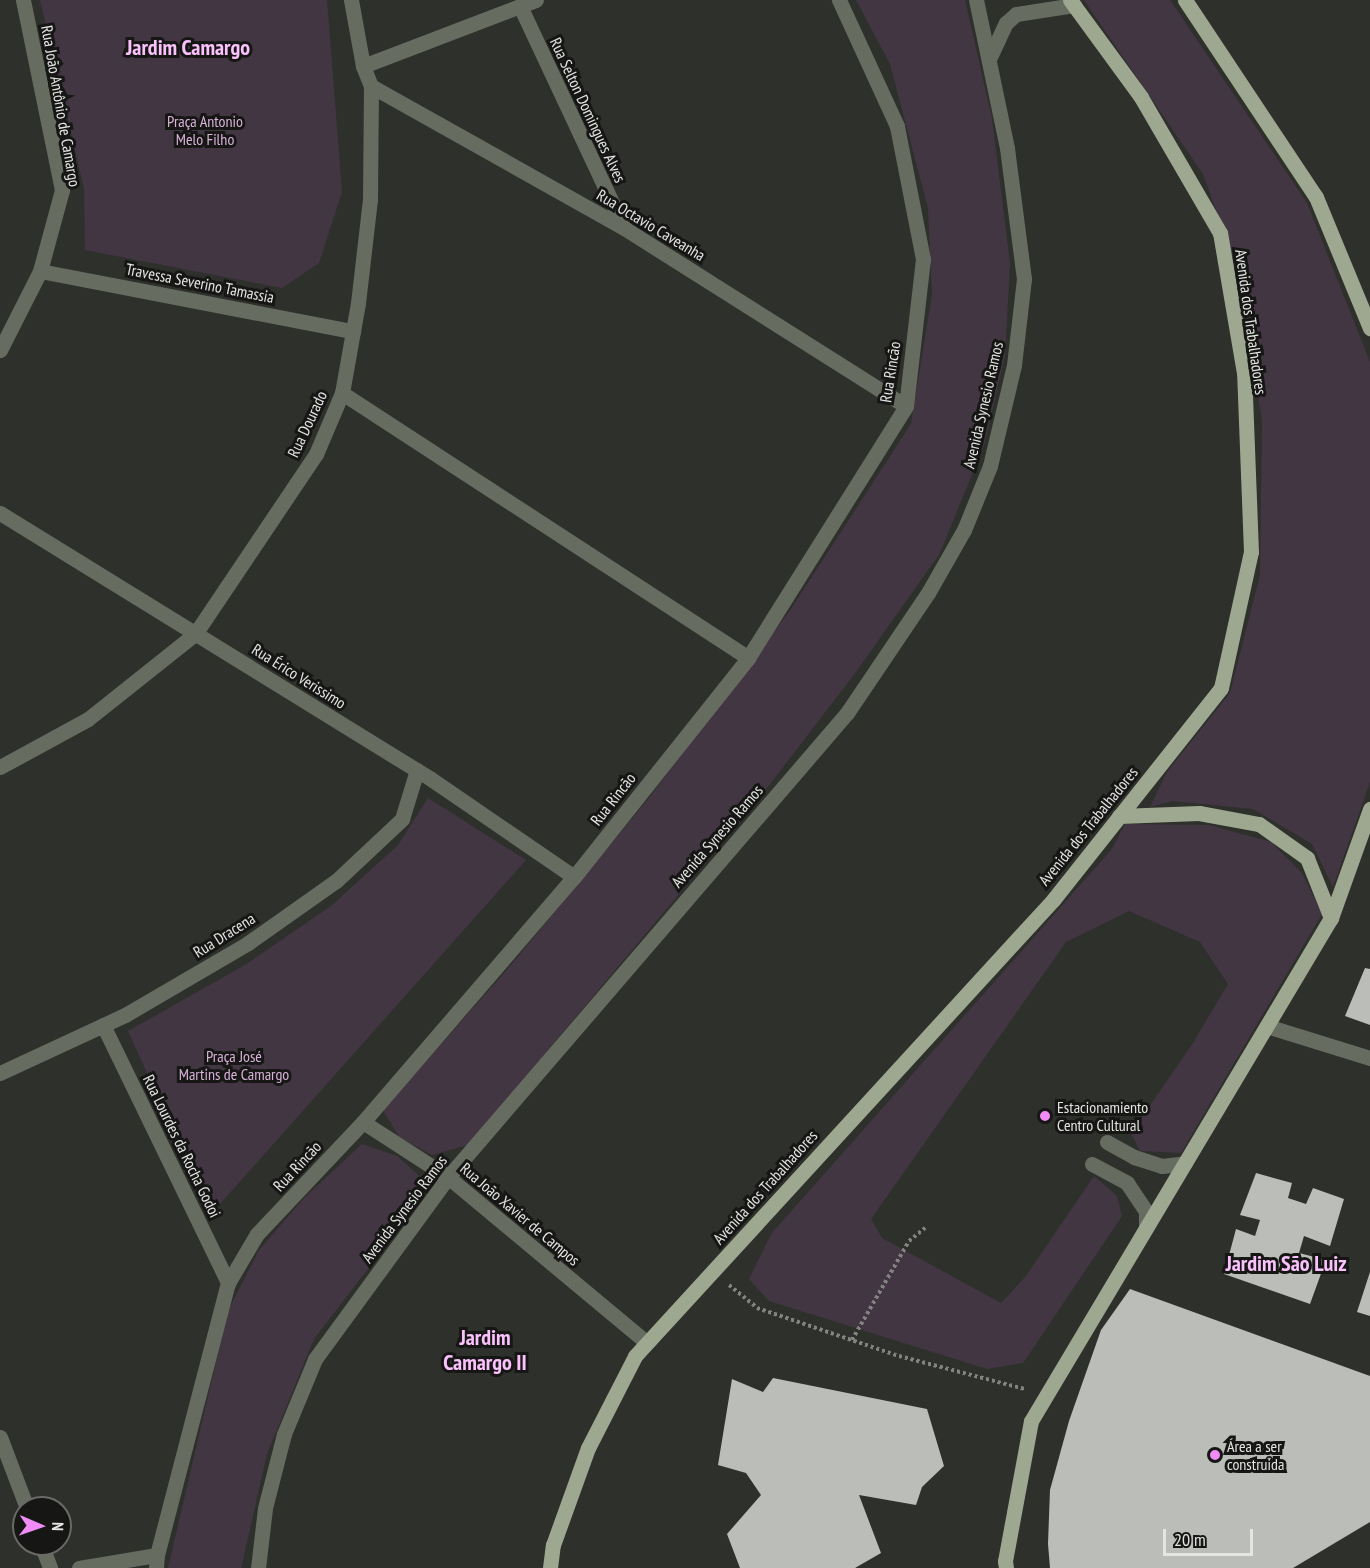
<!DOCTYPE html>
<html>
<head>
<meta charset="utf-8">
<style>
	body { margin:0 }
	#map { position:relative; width:1370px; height:1568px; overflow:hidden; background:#2e302b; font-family:"PT Sans Narrow",sans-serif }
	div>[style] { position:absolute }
	.green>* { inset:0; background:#433643 }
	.building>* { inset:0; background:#bbbdb8 }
	.path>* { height:4px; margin-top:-2px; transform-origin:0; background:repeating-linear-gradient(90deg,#828380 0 3px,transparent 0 6px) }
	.lane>* { height:15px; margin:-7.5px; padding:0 7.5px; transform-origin:7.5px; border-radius:7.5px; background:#676c61 }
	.street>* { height:15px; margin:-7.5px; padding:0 7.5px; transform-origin:7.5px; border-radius:7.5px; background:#676c61 }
	.primary>* { height:15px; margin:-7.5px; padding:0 7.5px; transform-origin:7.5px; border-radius:7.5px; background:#9ea891 }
	.dots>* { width:16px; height:16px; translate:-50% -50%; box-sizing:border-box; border:3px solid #161715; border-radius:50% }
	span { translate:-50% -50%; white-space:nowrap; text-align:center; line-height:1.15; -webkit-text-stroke:6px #161715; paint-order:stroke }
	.street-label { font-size:16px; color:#e5e6e4 }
	.park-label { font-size:16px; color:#d9b1d9 }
	.poi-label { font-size:16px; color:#e5e6e4 }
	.left { translate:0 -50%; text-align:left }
	.district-label { font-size:22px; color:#fac1fc; font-weight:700 }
	.north { position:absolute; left:12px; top:1496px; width:60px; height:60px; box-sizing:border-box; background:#161715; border:2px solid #696a68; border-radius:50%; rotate:92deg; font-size:16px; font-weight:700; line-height:24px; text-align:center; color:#e5e6e4 }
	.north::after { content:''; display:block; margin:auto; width:21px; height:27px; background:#f18bf5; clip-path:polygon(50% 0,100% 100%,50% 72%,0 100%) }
	.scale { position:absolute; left:1163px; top:1529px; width:90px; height:27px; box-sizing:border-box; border:3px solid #e5e6e4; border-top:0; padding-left:8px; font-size:18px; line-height:21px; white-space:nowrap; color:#e5e6e4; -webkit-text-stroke:4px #161715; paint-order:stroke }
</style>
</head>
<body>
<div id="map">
	<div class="green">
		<i style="clip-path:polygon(40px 0,327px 0,342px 192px,319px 263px,282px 288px,85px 250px,84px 189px)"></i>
		<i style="clip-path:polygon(856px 0,965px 0,992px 119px,1010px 263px,1005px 356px,984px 445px,940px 553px,856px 672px,754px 805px,468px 1145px,432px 1155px,399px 1137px,383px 1110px,505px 972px,649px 798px,791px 609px,911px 424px,932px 295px,928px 208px,890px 64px)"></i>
		<i style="clip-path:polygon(1084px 0,1170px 0,1307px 203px,1370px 362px,1370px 782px,1333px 887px,1312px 844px,1253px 809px,1172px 801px,1150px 807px,1167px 772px,1230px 693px,1260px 575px,1262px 421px,1240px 277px,1203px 174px)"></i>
		<i style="clip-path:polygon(428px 798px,526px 860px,211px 1214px,128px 1031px,245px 965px,331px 906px,398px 845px)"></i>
		<i style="clip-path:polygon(1125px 824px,1209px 825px,1271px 842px,1302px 873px,1322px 914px,1181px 1153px,1140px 1151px,1131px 1133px,1193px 1043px,1228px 984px,1200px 942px,1129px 911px,1066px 942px,871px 1219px,882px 1238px,1001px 1303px,1026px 1276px,1094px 1176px,1117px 1196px,1122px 1216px,1023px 1363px,987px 1369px,769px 1301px,749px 1279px,771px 1234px,1112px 849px)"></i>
		<i style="clip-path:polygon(362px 1144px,397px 1156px,424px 1180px,415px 1200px,384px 1248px,314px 1339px,267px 1454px,241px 1568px,168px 1568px,228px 1311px,259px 1250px,304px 1198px)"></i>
	</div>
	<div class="building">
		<i style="clip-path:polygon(1365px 968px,1370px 969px,1370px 1025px,1345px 1016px)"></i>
		<i style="clip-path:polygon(1256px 1173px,1292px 1183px,1288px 1198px,1306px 1204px,1313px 1188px,1344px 1199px,1330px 1246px,1304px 1236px,1299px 1253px,1326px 1260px,1310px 1304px,1224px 1274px,1236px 1229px,1255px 1236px,1260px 1220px,1240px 1215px)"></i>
		<i style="clip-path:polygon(1370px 1272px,1370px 1316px,1357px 1312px)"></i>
		<i style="clip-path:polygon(1130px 1289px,1370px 1376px,1370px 1522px,1293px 1568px,1050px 1568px,1048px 1544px,1050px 1490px,1069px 1421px,1101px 1330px)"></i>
		<i style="clip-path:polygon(773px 1378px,927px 1409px,944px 1466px,922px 1487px,916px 1505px,859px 1495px,881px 1553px,855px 1568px,740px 1568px,727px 1534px,761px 1495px,746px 1473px,718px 1465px,732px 1379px,763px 1392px)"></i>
	</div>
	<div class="path">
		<i style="left:729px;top:1285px;width:36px;rotate:39deg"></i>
		<i style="left:757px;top:1308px;width:150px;rotate:18.7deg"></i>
		<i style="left:899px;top:1356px;width:130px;rotate:14.7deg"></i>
		<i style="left:852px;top:1340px;width:114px;rotate:-60.1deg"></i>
		<i style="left:909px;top:1241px;width:21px;rotate:-39deg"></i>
	</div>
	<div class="lane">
		<i style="left:1107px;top:1142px;width:31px;rotate:29deg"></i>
		<i style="left:1134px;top:1157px;width:29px;rotate:18deg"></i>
		<i style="left:1162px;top:1166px;width:23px;rotate:-7deg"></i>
		<i style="left:1092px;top:1164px;width:40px;rotate:28deg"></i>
		<i style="left:1127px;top:1183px;width:34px;rotate:56deg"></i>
		<i style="left:1146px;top:1211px;width:17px;rotate:90deg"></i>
	</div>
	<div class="street">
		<i style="left:520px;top:6px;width:245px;rotate:64.9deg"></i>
		<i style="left:989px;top:59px;width:40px;rotate:-65deg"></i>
		<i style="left:1006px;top:23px;width:13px;rotate:-42deg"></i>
		<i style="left:1016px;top:14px;width:59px;rotate:-8.8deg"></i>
		<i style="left:363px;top:66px;width:185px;rotate:-20.9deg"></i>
		<i style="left:371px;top:86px;width:290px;rotate:29.3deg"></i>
		<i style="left:624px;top:228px;width:333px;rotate:32.3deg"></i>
		<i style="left:40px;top:271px;width:319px;rotate:10.9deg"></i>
		<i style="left:0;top:350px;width:89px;rotate:-63.1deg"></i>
		<i style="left:40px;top:271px;width:84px;rotate:-74.8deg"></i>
		<i style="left:62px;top:190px;width:194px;rotate:-101.6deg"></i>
		<i style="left:342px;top:393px;width:485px;rotate:33.1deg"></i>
		<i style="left:0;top:513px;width:506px;rotate:31.68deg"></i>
		<i style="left:431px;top:779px;width:173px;rotate:34.4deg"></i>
		<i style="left:0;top:767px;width:100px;rotate:-28.6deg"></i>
		<i style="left:88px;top:719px;width:137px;rotate:-38.5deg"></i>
		<i style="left:195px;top:634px;width:217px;rotate:-56.1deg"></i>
		<i style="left:316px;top:454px;width:66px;rotate:-66.9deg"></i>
		<i style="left:342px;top:393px;width:91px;rotate:-79.9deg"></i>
		<i style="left:358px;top:303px;width:104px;rotate:-83.4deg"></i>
		<i style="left:370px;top:200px;width:114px;rotate:-89.5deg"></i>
		<i style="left:371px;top:86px;width:22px;rotate:-112deg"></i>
		<i style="left:363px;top:66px;width:67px;rotate:-100.3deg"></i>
		<i style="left:103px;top:1025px;width:287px;rotate:64.1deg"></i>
		<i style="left:1267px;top:1026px;width:108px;rotate:17.3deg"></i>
		<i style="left:0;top:1073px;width:138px;rotate:-24.9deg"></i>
		<i style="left:125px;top:1015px;width:143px;rotate:-30.3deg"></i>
		<i style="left:248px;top:943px;width:108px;rotate:-35.2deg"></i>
		<i style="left:336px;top:881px;width:91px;rotate:-43.2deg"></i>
		<i style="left:402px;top:819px;width:51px;rotate:-73deg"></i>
		<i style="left:363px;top:1122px;width:101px;rotate:32.9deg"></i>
		<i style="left:448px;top:1177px;width:259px;rotate:39.8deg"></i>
		<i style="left:0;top:1437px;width:76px;rotate:69.2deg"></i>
		<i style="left:41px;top:1544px;width:26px;rotate:69deg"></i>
		<i style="left:79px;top:1568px;width:79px;rotate:-9.5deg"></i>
		<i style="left:156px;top:1568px;width:13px;rotate:-86deg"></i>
		<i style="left:157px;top:1555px;width:281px;rotate:-75.4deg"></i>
		<i style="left:228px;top:1283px;width:57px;rotate:-59.4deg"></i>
		<i style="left:257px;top:1234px;width:154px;rotate:-46.6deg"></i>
		<i style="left:363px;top:1122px;width:323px;rotate:-49.3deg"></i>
		<i style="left:574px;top:877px;width:280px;rotate:-51.5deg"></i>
		<i style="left:748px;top:658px;width:297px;rotate:-57.9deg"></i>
		<i style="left:906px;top:406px;width:148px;rotate:-83.4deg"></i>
		<i style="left:923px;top:259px;width:136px;rotate:-101.1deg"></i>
		<i style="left:897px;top:126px;width:139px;rotate:-114.7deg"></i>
		<i style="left:258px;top:1568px;width:60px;rotate:-83.3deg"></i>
		<i style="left:265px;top:1508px;width:76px;rotate:-75.6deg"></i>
		<i style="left:284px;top:1434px;width:81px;rotate:-67.5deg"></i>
		<i style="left:315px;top:1359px;width:225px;rotate:-53.8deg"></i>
		<i style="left:448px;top:1177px;width:612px;rotate:-49.31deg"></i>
		<i style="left:847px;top:713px;width:145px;rotate:-56deg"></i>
		<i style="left:928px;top:593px;width:73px;rotate:-60.3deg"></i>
		<i style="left:964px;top:530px;width:69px;rotate:-67.9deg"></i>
		<i style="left:990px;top:466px;width:104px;rotate:-76.6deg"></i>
		<i style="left:1014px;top:365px;width:87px;rotate:-83.4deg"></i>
		<i style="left:1024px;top:279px;width:132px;rotate:-97.4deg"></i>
		<i style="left:1007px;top:148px;width:151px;rotate:-101.8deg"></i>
	</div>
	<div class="primary">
		<i style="left:1185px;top:0;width:237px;rotate:56.4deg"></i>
		<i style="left:1316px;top:197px;width:142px;rotate:67.6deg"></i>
		<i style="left:1119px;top:816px;width:80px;rotate:-2.1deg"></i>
		<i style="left:1199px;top:813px;width:61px;rotate:10.4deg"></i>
		<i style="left:1259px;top:824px;width:59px;rotate:35.3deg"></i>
		<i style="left:1307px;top:858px;width:65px;rotate:68.2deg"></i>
		<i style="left:550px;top:1568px;width:23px;rotate:-83deg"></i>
		<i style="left:553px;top:1545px;width:103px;rotate:-70.2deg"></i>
		<i style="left:588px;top:1448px;width:103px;rotate:-62.9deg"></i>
		<i style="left:635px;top:1356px;width:619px;rotate:-47.49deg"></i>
		<i style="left:1053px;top:900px;width:270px;rotate:-51.6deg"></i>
		<i style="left:1221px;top:688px;width:139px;rotate:-77.6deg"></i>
		<i style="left:1251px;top:552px;width:179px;rotate:-92.2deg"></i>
		<i style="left:1244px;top:373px;width:142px;rotate:-99.7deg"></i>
		<i style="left:1220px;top:233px;width:157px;rotate:-120.2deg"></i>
		<i style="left:1141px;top:97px;width:120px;rotate:-126.2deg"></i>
		<i style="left:1006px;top:1568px;width:7px;rotate:-98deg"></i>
		<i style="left:1005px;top:1561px;width:142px;rotate:-79.5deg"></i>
		<i style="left:1031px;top:1421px;width:586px;rotate:-59.19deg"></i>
		<i style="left:1331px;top:918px;width:116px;rotate:-70.3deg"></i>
	</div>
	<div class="dots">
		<i style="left:1045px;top:1116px;background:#f18bf5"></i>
		<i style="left:1215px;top:1455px;background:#f18bf5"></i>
	</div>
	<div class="street-label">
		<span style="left:61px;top:106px;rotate:80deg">Rua João Antônio de Camargo</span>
		<span style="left:588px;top:110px;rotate:65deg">Rua Selton Domingues Alves</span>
		<span style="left:651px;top:225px;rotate:31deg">Rua Octavio Caveanha</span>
		<span style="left:200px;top:283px;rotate:11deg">Travessa Severino Tamassia</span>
		<span style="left:1251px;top:322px;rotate:82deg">Avenida dos Trabalhadores</span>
		<span style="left:890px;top:372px;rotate:-81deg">Rua Rincão</span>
		<span style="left:983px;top:405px;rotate:-77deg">Avenida Synesio Ramos</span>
		<span style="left:307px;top:424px;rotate:-65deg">Rua Dourado</span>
		<span style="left:299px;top:676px;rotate:32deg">Rua Érico Verissimo</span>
		<span style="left:613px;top:799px;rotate:-52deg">Rua Rincão</span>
		<span style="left:1088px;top:826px;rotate:-51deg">Avenida dos Trabalhadores</span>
		<span style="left:717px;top:836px;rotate:-49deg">Avenida Synesio Ramos</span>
		<span style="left:224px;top:935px;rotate:-32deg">Rua Dracena</span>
		<span style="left:182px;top:1146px;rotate:64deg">Rua Lourdes da Rocha Godoi</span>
		<span style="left:297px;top:1166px;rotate:-47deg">Rua Rincão</span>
		<span style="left:765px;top:1187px;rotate:-48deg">Avenida dos Trabalhadores</span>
		<span style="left:404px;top:1209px;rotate:-53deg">Avenida Synesio Ramos</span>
		<span style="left:520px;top:1214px;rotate:40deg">Rua João Xavier de Campos</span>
	</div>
	<div class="park-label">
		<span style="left:205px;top:130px">Praça Antonio<br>Melo Filho</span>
		<span style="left:234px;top:1065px">Praça José<br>Martins de Camargo</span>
	</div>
	<div class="poi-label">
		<span class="left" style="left:1057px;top:1116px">Estacionamiento<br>Centro Cultural</span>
		<span class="left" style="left:1227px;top:1455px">Área a ser<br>construida</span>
	</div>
	<div class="district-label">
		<span style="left:188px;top:48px">Jardim Camargo</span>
		<span style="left:1286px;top:1264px">Jardim São Luiz</span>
		<span style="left:485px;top:1350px">Jardim<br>Camargo II</span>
	</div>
	<div class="north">N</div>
	<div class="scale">20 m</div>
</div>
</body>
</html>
